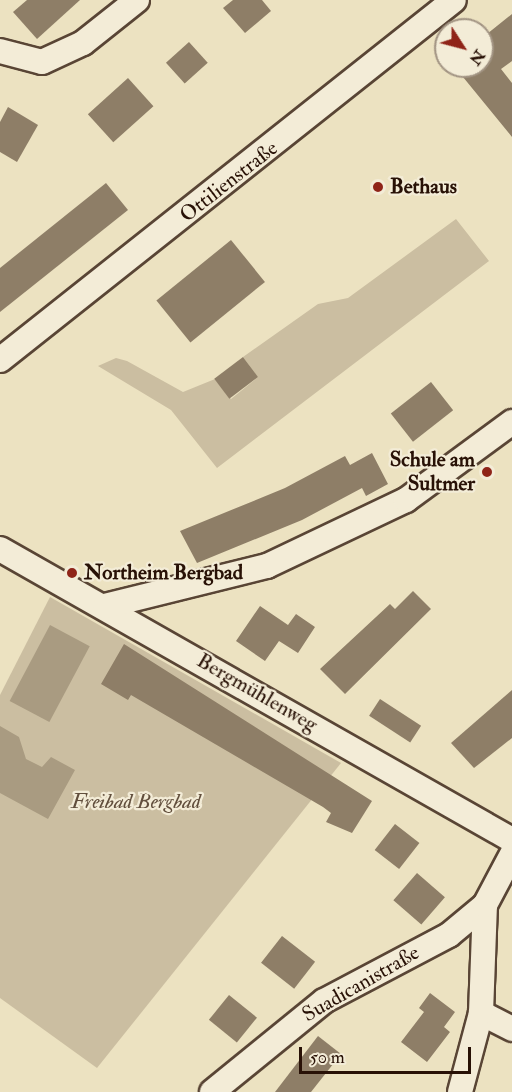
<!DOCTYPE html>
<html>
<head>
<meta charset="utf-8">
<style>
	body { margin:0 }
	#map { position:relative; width:512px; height:1092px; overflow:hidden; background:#ece2c1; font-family:"IM FELL Double Pica",serif }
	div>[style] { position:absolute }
	.green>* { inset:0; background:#cbbea1 }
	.water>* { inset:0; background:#a99b81; transform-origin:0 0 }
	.building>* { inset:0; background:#8e7e67; transform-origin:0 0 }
	.roads { filter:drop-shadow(2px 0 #594535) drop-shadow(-2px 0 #594535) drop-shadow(0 2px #594535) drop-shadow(0 -2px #594535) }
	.minor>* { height:24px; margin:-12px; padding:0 12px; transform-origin:12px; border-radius:12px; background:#f3ecd7 }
	.dots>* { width:16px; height:16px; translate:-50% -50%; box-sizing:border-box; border:3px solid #f3ecd7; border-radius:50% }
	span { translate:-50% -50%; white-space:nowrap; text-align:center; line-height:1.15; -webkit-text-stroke:4.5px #f3ecd7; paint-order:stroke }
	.street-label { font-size:21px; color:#281106 }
	.poi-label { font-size:21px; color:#281106; font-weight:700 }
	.left { translate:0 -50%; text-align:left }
	.right { translate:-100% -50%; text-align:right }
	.park-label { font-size:21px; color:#614e3c; font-style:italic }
	.north { position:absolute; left:434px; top:18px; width:60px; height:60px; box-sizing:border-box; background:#f3ecd7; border:2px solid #a29483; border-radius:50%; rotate:126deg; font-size:16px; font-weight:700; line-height:24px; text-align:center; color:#281106 }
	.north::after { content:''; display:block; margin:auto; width:21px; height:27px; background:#8f2418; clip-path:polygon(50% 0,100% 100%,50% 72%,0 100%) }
	.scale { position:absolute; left:299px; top:1047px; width:172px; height:27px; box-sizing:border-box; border:3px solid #281106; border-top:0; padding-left:8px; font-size:18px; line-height:21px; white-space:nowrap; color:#281106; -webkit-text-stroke:4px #f3ecd7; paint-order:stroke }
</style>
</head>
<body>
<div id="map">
	<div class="green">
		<i style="clip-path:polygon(456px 219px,489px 261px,217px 468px,171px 410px,98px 366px,116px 358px,127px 361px,183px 392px,215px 379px,231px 399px,258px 377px,243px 357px,318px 304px,348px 298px)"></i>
		<i style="clip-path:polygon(50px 597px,341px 763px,97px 1068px,0 998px,0 695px)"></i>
	</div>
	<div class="water">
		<i style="left:50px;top:625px;width:45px;height:86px;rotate:28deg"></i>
		<i style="clip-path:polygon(0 726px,19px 737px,26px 759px,42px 767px,51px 757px,75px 770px,48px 819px,0 793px)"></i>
	</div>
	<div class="building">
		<i style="clip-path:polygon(27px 0,80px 0,37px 39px,13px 12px)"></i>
		<i style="clip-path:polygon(233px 0,262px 0,271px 11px,245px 33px,223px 8px)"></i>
		<i style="clip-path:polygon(512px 14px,512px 61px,501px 69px,512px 83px,512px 137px,454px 66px,482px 66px,482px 38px)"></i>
		<i style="left:189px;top:42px;width:28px;height:31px;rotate:48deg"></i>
		<i style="left:128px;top:78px;width:38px;height:54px;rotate:48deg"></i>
		<i style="clip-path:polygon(8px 107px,38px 125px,17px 162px,0 152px,0 122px)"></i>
		<i style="clip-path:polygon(106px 183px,128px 210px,0 312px,0 268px)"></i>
		<i style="left:231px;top:240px;width:54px;height:96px;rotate:51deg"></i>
		<i style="left:243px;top:357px;width:25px;height:36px;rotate:53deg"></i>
		<i style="left:431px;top:382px;width:36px;height:51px;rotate:52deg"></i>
		<i style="clip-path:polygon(372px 453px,388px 484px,366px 496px,362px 488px,302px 520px,197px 563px,180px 531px,285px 488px,345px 456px,350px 465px)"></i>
		<i style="clip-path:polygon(413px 591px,431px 609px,345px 694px,320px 669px,390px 604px,395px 609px)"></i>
		<i style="clip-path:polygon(260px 606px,288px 625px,296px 614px,315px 627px,298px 653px,279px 641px,265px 661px,236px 641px)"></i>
		<i style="clip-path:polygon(124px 644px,372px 801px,352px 833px,326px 822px,331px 813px,323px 807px,131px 695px,128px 700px,101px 684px)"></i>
		<i style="clip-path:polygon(512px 690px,512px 738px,474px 768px,451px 743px)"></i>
		<i style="left:380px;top:699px;width:49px;height:20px;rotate:33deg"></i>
		<i style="left:395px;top:824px;width:31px;height:33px;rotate:38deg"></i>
		<i style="left:417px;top:873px;width:37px;height:36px;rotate:41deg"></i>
		<i style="left:282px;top:936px;width:42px;height:34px;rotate:38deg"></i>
		<i style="clip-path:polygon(430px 993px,455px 1012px,444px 1027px,450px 1032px,427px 1062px,401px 1042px,424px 1012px,419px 1008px)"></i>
		<i style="left:229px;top:995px;width:36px;height:32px;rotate:39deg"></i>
		<i style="clip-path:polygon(318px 1036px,341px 1054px,311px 1092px,275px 1092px)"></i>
	</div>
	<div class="roads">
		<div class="minor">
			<i style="left:0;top:51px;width:43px;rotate:14.7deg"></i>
			<i style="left:42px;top:62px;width:45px;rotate:-24.9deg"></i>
			<i style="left:83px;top:43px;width:69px;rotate:-38.5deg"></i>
			<i style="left:0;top:360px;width:579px;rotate:-38.41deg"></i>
			<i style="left:0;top:549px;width:589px;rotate:29.61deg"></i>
			<i style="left:105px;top:606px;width:167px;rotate:-13.9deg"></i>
			<i style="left:267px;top:566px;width:154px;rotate:-25.4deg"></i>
			<i style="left:406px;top:500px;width:132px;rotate:-36.3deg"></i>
			<i style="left:481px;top:1013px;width:35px;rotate:27deg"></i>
			<i style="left:212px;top:1092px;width:144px;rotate:-39.1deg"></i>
			<i style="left:324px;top:1001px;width:141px;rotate:-27.8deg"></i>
			<i style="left:449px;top:935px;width:47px;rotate:-39.8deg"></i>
			<i style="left:460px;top:1092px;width:82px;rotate:-75.1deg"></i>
			<i style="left:481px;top:1013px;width:108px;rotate:-87.9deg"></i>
			<i style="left:485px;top:905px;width:58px;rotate:-62.1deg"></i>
		</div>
	</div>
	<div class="dots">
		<i style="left:378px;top:187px;background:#8f2418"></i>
		<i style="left:487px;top:472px;background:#8f2418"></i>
		<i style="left:72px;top:573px;background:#8f2418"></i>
	</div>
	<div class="street-label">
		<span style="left:229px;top:182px;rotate:-38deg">Ottilienstraße</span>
		<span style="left:257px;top:693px;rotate:30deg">Bergmühlenweg</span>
		<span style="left:361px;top:984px;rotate:-30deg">Suadicanistraße</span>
	</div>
	<div class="poi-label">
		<span class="left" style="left:390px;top:187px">Bethaus</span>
		<span class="right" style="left:475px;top:472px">Schule am<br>Sultmer</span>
		<span class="left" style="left:84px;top:573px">Northeim Bergbad</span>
	</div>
	<div class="park-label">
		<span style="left:136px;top:802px">Freibad Bergbad</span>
	</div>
	<div class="north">N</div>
	<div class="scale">50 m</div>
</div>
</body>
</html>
